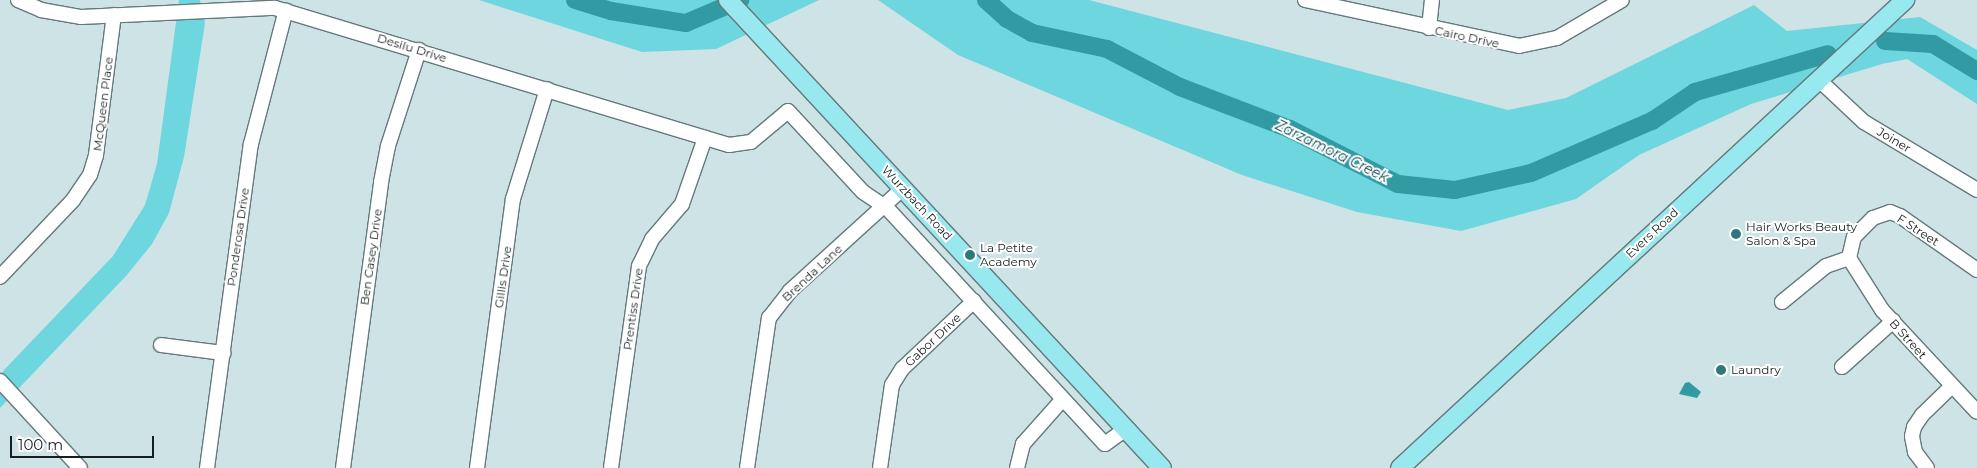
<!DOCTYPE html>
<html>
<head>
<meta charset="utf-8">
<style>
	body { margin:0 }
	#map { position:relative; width:1977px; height:468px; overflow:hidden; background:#cde3e5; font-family:Montserrat,sans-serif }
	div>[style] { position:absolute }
	.green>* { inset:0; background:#6ed6de }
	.water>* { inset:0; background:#319aa2 }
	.river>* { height:18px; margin:-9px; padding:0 9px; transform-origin:9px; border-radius:9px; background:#319aa2 }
	.roads { filter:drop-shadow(1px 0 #65797b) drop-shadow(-1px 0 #65797b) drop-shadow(0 1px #65797b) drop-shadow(0 -1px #65797b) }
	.minor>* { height:14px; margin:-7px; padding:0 7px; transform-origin:7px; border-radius:7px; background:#fff }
	.major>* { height:18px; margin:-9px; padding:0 9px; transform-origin:9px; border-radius:9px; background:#97e8ef }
	.dots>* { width:14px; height:14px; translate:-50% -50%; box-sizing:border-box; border:2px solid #fff; border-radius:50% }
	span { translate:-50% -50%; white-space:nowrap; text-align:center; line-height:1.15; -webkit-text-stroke:4px #fff; paint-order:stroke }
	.street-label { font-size:12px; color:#161f1f }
	.poi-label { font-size:12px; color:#161f1f }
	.left { translate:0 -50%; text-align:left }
	.water-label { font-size:14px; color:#144f54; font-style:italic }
	.scale { position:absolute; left:10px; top:436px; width:144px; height:22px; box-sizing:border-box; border:2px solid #161f1f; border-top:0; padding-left:6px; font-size:15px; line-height:18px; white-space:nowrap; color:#161f1f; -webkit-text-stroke:4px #fff; paint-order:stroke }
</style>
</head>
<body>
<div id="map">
	<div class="green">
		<i style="clip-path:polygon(179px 0,200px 0,205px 23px,184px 157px,169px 213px,152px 244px,126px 276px,0 408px,0 376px,4px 370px,113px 256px,145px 205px,157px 164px)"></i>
		<i style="clip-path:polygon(479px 0,819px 0,716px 49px,642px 52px)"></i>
		<i style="clip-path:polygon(878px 0,1089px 0,1508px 110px,1566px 98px,1754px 5px,1787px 31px,1920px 17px,1977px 50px,1977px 104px,1907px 59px,1882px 64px,1751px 104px,1639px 155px,1576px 199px,1461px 231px,1357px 212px,1242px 175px,958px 55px)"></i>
	</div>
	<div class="water">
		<i style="clip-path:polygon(1689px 382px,1701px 392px,1697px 398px,1679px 394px,1685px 383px)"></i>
	</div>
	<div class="river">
		<i style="left:575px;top:0;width:38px;rotate:17deg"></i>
		<i style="left:611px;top:11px;width:76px;rotate:9.1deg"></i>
		<i style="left:686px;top:23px;width:59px;rotate:-23.1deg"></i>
		<i style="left:986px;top:0;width:28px;rotate:42deg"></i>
		<i style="left:1007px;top:19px;width:29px;rotate:29deg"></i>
		<i style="left:1032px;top:33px;width:77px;rotate:12deg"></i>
		<i style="left:1107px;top:49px;width:82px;rotate:27.5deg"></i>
		<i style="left:1180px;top:87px;width:118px;rotate:20.9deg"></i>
		<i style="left:1290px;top:129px;width:121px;rotate:27deg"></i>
		<i style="left:1398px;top:184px;width:57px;rotate:6deg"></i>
		<i style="left:1455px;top:190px;width:78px;rotate:-12.6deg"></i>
		<i style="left:1531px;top:173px;width:132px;rotate:-23.3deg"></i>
		<i style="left:1652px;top:121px;width:52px;rotate:-34deg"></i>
		<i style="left:1695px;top:92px;width:138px;rotate:-15.9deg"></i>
		<i style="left:1885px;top:41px;width:48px;rotate:3.6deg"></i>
		<i style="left:1933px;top:44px;width:52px;rotate:31.5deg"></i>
	</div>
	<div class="roads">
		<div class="minor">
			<i style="left:18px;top:0;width:25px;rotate:23deg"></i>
			<i style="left:41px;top:10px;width:41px;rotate:9.9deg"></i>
			<i style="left:81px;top:17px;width:194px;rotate:-2.7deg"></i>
			<i style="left:275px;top:8px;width:474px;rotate:16.8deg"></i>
			<i style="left:729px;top:145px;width:22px;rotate:-8deg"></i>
			<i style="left:751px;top:142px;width:48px;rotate:-40deg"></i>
			<i style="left:788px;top:111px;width:110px;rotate:47.2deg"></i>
			<i style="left:863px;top:192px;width:29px;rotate:34deg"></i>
			<i style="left:887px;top:208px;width:321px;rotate:47.3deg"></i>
			<i style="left:1105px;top:444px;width:26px;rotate:-36deg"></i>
			<i style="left:1305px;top:0;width:219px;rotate:12.1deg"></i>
			<i style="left:1519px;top:46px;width:39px;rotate:-12deg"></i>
			<i style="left:1557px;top:38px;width:75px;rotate:-30.3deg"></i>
			<i style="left:1429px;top:28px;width:28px;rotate:-84deg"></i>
			<i style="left:1818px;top:79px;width:63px;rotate:43.1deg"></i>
			<i style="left:1864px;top:122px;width:132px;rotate:31deg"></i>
			<i style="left:1849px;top:258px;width:62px;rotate:57.6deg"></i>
			<i style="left:1882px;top:310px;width:139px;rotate:47deg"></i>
			<i style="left:1849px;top:258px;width:22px;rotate:-77deg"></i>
			<i style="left:1854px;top:237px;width:27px;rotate:-45deg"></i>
			<i style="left:1873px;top:218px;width:18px;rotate:-19deg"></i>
			<i style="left:1890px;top:212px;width:11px;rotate:22deg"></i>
			<i style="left:1900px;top:216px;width:94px;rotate:35deg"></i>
			<i style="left:0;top:277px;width:106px;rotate:-46.5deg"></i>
			<i style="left:73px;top:200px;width:30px;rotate:-56deg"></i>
			<i style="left:90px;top:175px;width:21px;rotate:-73deg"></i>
			<i style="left:96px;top:155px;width:141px;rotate:-82.7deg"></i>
			<i style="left:1782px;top:302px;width:57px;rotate:-39.3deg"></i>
			<i style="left:1826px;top:266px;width:24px;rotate:-19deg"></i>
			<i style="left:161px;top:345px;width:63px;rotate:7.4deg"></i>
			<i style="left:1842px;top:367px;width:69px;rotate:-42deg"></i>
			<i style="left:0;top:381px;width:118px;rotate:47.4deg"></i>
			<i style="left:207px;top:468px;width:327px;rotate:-82.3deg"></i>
			<i style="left:251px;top:144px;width:138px;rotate:-75.4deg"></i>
			<i style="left:343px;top:468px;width:289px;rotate:-82.4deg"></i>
			<i style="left:381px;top:182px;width:37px;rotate:-79deg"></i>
			<i style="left:388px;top:146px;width:101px;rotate:-72.1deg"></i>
			<i style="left:477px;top:468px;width:271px;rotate:-82.4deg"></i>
			<i style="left:513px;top:199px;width:115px;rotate:-72.8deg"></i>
			<i style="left:611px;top:468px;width:204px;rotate:-82.1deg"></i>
			<i style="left:639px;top:266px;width:30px;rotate:-64deg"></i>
			<i style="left:652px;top:239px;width:46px;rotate:-49.4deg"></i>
			<i style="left:682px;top:204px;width:70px;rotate:-70.8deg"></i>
			<i style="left:747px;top:468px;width:152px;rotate:-81.7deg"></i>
			<i style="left:769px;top:318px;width:34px;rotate:-52deg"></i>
			<i style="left:790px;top:291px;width:153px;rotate:-42.3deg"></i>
			<i style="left:880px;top:468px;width:84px;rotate:-81.8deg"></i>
			<i style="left:892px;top:385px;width:19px;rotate:-58deg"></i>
			<i style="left:902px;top:369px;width:99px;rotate:-43.4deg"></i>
			<i style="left:1017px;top:468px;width:25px;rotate:-76deg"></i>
			<i style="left:1023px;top:444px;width:60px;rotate:-48.4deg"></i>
			<i style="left:1927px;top:468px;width:20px;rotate:-127deg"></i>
			<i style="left:1915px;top:452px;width:16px;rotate:-101deg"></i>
			<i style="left:1912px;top:436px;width:9px;rotate:-77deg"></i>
			<i style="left:1914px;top:427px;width:14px;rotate:-56deg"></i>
			<i style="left:1922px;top:415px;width:42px;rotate:-44deg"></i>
		</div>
		<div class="major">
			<i style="left:728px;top:0;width:638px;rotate:47.16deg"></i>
			<i style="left:1400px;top:468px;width:689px;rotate:-42.82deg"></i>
		</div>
	</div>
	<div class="dots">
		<i style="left:1736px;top:234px;background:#2e787d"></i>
		<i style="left:970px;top:255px;background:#2e787d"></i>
		<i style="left:1721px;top:370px;background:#2e787d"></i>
	</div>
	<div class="street-label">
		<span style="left:1467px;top:37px;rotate:12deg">Cairo Drive</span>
		<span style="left:412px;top:48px;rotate:17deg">Desilu Drive</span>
		<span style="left:103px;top:104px;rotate:-83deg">McQueen Place</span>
		<span style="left:1894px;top:140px;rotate:31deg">Joiner</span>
		<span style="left:917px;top:203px;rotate:47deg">Wurzbach Road</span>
		<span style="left:1918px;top:230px;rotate:33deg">F Street</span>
		<span style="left:1652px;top:233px;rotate:-43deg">Evers Road</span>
		<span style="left:238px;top:237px;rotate:-82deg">Ponderosa Drive</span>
		<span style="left:371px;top:257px;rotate:-82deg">Ben Casey Drive</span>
		<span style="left:812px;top:273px;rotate:-43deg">Brenda Lane</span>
		<span style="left:503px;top:277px;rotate:-82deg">Gillis Drive</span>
		<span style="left:633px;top:309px;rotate:-82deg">Prentiss Drive</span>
		<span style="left:1908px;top:339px;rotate:48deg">B Street</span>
		<span style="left:933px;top:340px;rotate:-43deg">Gabor Drive</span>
	</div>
	<div class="poi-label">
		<span class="left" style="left:1746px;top:234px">Hair Works Beauty<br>Salon &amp; Spa</span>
		<span class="left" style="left:980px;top:255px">La Petite<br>Academy</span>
		<span class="left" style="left:1731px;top:370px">Laundry</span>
	</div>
	<div class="water-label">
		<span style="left:1332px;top:151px;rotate:26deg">Zarzamora Creek</span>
	</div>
	<div class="scale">100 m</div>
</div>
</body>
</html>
